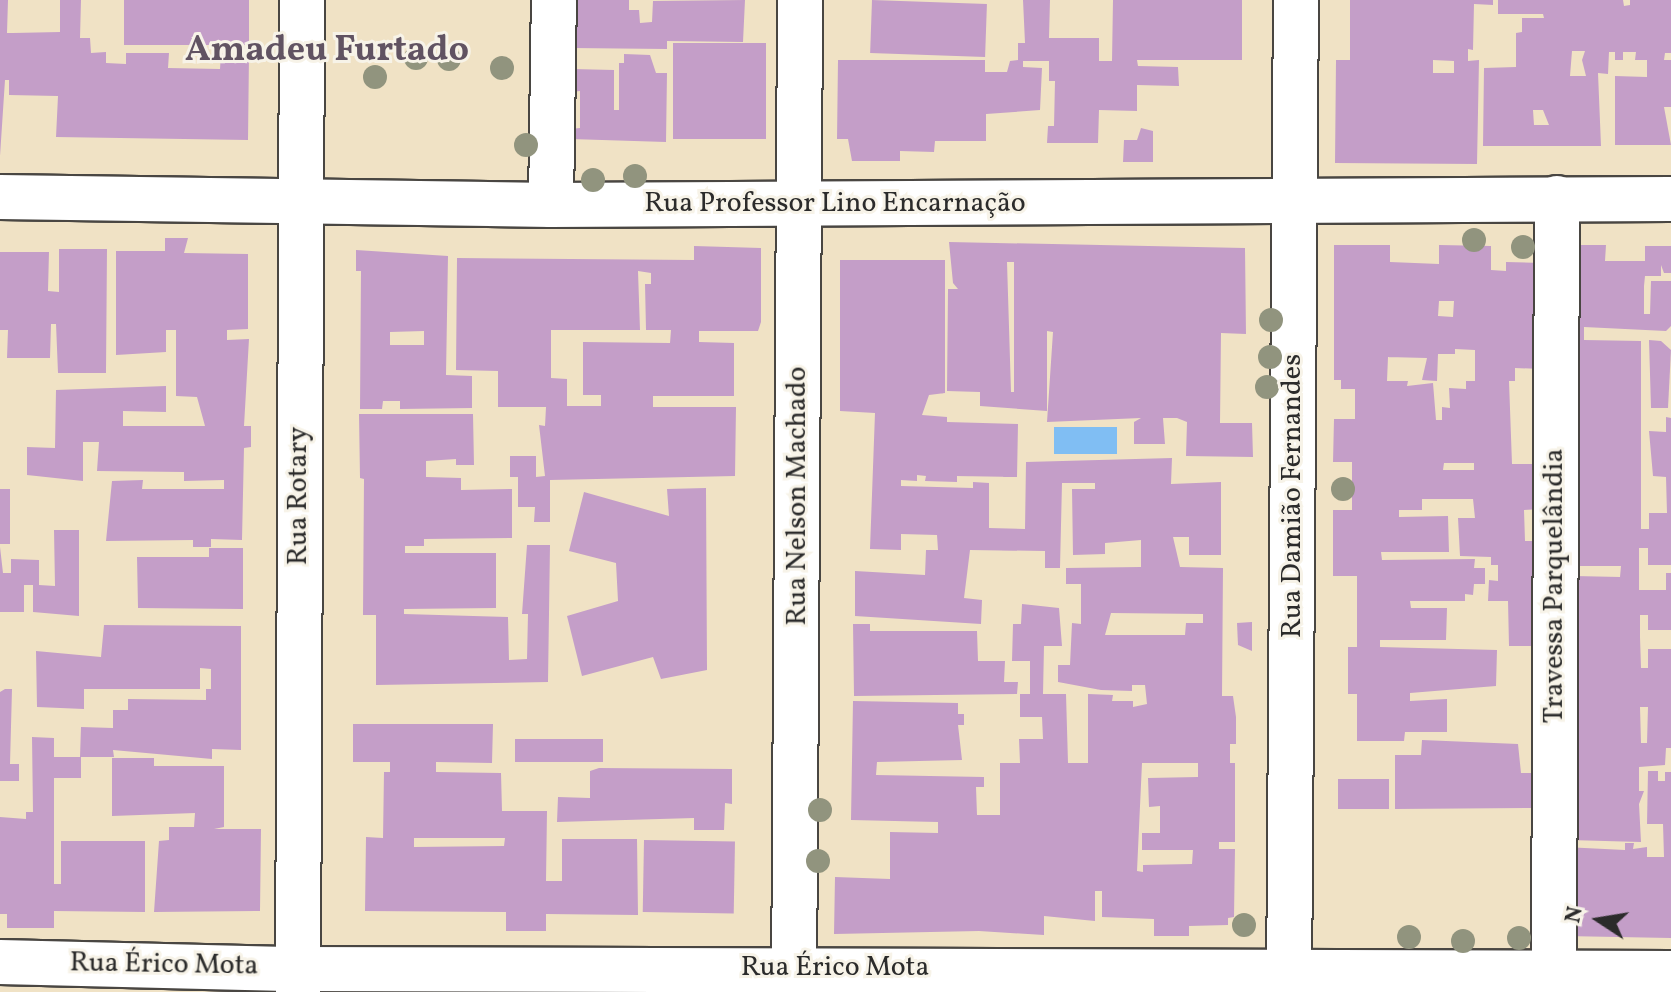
<!DOCTYPE html>
<html>
<head>
<meta charset="utf-8">
<style>
	body { margin:0 }
	#map { position:relative; width:1671px; height:992px; overflow:hidden; background:#f0e2c5; font-family:Vollkorn,serif }
	div>[style] { position:absolute }
	.water>* { inset:0; background:#80bef3; transform-origin:0 0 }
	.building>* { inset:0; background:#c49ec8; transform-origin:0 0 }
	.roads { filter:drop-shadow(2px 0 #494642) drop-shadow(-2px 0 #494642) drop-shadow(0 2px #494642) drop-shadow(0 -2px #494642) }
	.minor>* { height:44px; margin:-22px; padding:0 22px; transform-origin:22px; border-radius:22px; background:#fff }
	.tertiary>* { height:44px; margin:-22px; padding:0 22px; transform-origin:22px; border-radius:22px; background:#fff }
	.trees>* { width:24px; height:24px; margin:-12px; border-radius:50%; background:#91947e }
	span { translate:-50% -50%; white-space:nowrap; text-align:center; line-height:1.15; -webkit-text-stroke:6px #f7f3e8; paint-order:stroke }
	.street-label { font-size:28px; color:#2b2b2b }
	.district-label { font-size:36px; color:#615362; font-weight:700 }
	.north { position:absolute; left:1559px; top:880px; width:80px; height:80px; -webkit-text-stroke:6px #f7f3e8; paint-order:stroke; rotate:282deg; font-size:22px; font-weight:700; line-height:32px; text-align:center; color:#2b2b2b }
	.north::after { content:''; display:block; margin:auto; width:28px; height:36px; background:#2b2b2b; clip-path:polygon(50% 0,100% 100%,50% 72%,0 100%) }
</style>
</head>
<body>
<div id="map">
	<div class="water">
		<i style="left:1117px;top:427px;width:27px;height:63px;rotate:90deg"></i>
	</div>
	<div class="building">
		<i style="clip-path:polygon(0 0,8px 0,7px 33px,13px 33px,60px 32px,60px 0,81px 0,80px 38px,90px 38px,91px 53px,106px 52px,106px 63px,126px 64px,126px 53px,169px 53px,168px 68px,220px 69px,221px 53px,249px 54px,248px 140px,56px 137px,58px 96px,9px 95px,9px 80px,5px 80px,0 156px)"></i>
		<i style="left:124px;top:0;width:125px;height:45px"></i>
		<i style="clip-path:polygon(572px 0,629px 0,629px 10px,639px 10px,640px 23px,652px 22px,653px 1px,745px 0,743px 42px,667px 41px,667px 49px,572px 48px)"></i>
		<i style="left:872px;top:0;width:115px;height:53px;rotate:2deg"></i>
		<i style="clip-path:polygon(1023px 0,1050px 0,1049px 38px,1099px 38px,1099px 61px,1112px 61px,1113px 0,1242px 0,1242px 60px,1137px 60px,1138px 66px,1178px 67px,1179px 86px,1137px 85px,1137px 111px,1099px 110px,1098px 143px,1047px 143px,1048px 126px,1054px 126px,1055px 81px,1049px 81px,1049px 61px,1023px 61px,1023px 67px,1042px 68px,1040px 110px,986px 114px,986px 141px,935px 141px,934px 152px,900px 151px,900px 161px,852px 161px,848px 139px,837px 139px,838px 60px,985px 60px,985px 72px,1007px 72px,1010px 61px,1018px 60px,1018px 43px,1025px 43px)"></i>
		<i style="clip-path:polygon(evenodd,1350px 0,1493px 0,1493px 5px,1474px 4px,1473px 50px,1468px 49px,1468px 61px,1479px 60px,1477px 164px,1335px 163px,1336px 60px,1350px 60px,1350px 0,1433px 60px,1454px 61px,1454px 73px,1433px 73px,1433px 60px)"></i>
		<i style="clip-path:polygon(evenodd,1498px 0,1623px 0,1624px 6px,1630px 5px,1630px 0,1671px 0,1671px 53px,1665px 53px,1664px 60px,1671px 60px,1671px 107px,1664px 107px,1671px 145px,1615px 145px,1615px 76px,1647px 77px,1647px 60px,1635px 60px,1636px 52px,1623px 52px,1623px 60px,1615px 60px,1615px 52px,1609px 52px,1608px 74px,1598px 73px,1601px 146px,1483px 146px,1484px 68px,1516px 67px,1516px 33px,1522px 32px,1522px 18px,1544px 18px,1543px 14px,1498px 14px,1498px 0,1572px 51px,1585px 51px,1582px 60px,1586px 76px,1570px 76px,1572px 51px,1498px 0,1533px 110px,1543px 110px,1549px 125px,1534px 125px,1533px 110px)"></i>
		<i style="left:673px;top:43px;width:93px;height:96px"></i>
		<i style="clip-path:polygon(624px 54px,650px 55px,656px 73px,667px 73px,666px 142px,570px 139px,570px 129px,580px 128px,580px 91px,571px 92px,572px 69px,614px 70px,614px 110px,619px 110px,619px 63px,624px 63px)"></i>
		<i style="clip-path:polygon(1141px 128px,1153px 131px,1153px 162px,1123px 162px,1124px 140px,1137px 140px)"></i>
		<i style="clip-path:polygon(165px 238px,188px 238px,184px 253px,248px 254px,248px 329px,227px 330px,227px 340px,249px 339px,244px 426px,251px 426px,251px 447px,244px 448px,242px 540px,211px 539px,211px 547px,193px 547px,193px 540px,106px 541px,112px 481px,143px 480px,142px 489px,224px 489px,224px 480px,184px 481px,184px 472px,97px 471px,99px 442px,83px 442px,83px 481px,27px 475px,27px 447px,55px 448px,56px 390px,166px 386px,166px 412px,123px 411px,123px 426px,205px 426px,197px 397px,176px 396px,176px 330px,166px 330px,166px 352px,116px 355px,116px 251px,165px 251px)"></i>
		<i style="clip-path:polygon(evenodd,949px 242px,1245px 248px,1246px 334px,1221px 333px,1220px 423px,1252px 423px,1253px 457px,1186px 456px,1187px 422px,1177px 418px,1163px 418px,1165px 444px,1134px 444px,1134px 422px,1141px 418px,1047px 422px,1053px 332px,1047px 331px,1047px 411px,980px 406px,980px 392px,947px 391px,948px 289px,958px 289px,953px 283px,949px 242px,1007px 262px,1014px 262px,1014px 392px,1011px 392px,1007px 262px)"></i>
		<i style="clip-path:polygon(evenodd,1334px 245px,1390px 245px,1390px 262px,1439px 264px,1439px 245px,1491px 246px,1491px 270px,1506px 271px,1506px 262px,1542px 263px,1541px 369px,1515px 368px,1515px 381px,1509px 381px,1512px 464px,1540px 464px,1540px 509px,1524px 510px,1525px 541px,1540px 541px,1538px 646px,1509px 646px,1508px 601px,1488px 601px,1489px 580px,1498px 581px,1498px 565px,1491px 565px,1491px 557px,1460px 556px,1458px 518px,1475px 518px,1473px 499px,1422px 499px,1422px 510px,1399px 510px,1399px 517px,1448px 516px,1449px 552px,1381px 552px,1382px 560px,1475px 559px,1474px 568px,1485px 568px,1485px 584px,1474px 584px,1473px 595px,1465px 594px,1465px 601px,1410px 601px,1411px 608px,1447px 608px,1446px 640px,1380px 640px,1380px 647px,1497px 650px,1496px 686px,1410px 693px,1410px 701px,1447px 699px,1447px 732px,1405px 732px,1404px 741px,1357px 741px,1357px 694px,1348px 694px,1348px 647px,1357px 647px,1357px 576px,1333px 576px,1333px 510px,1352px 510px,1352px 462px,1333px 462px,1334px 419px,1355px 419px,1355px 389px,1341px 389px,1341px 380px,1334px 380px,1334px 245px,1439px 301px,1454px 301px,1453px 317px,1438px 316px,1439px 301px,1334px 245px,1455px 349px,1475px 350px,1475px 381px,1466px 381px,1466px 389px,1449px 388px,1450px 408px,1442px 407px,1442px 420px,1436px 420px,1433px 383px,1407px 386px,1408px 381px,1387px 381px,1388px 357px,1427px 358px,1422px 380px,1437px 381px,1438px 354px,1455px 354px,1455px 349px,1334px 245px,1444px 463px,1474px 463px,1474px 470px,1443px 470px,1444px 463px)"></i>
		<i style="clip-path:polygon(evenodd,1568px 245px,1606px 245px,1605px 261px,1645px 261px,1645px 246px,1671px 246px,1671px 273px,1664px 273px,1661px 265px,1661px 276px,1645px 276px,1644px 286px,1644px 314px,1650px 314px,1651px 281px,1671px 281px,1671px 326px,1666px 331px,1584px 327px,1584px 340px,1641px 341px,1641px 529px,1649px 529px,1649px 513px,1667px 513px,1666px 477px,1653px 476px,1649px 431px,1666px 432px,1666px 417px,1671px 418px,1671px 565px,1648px 565px,1648px 548px,1639px 548px,1639px 590px,1666px 590px,1666px 573px,1671px 573px,1671px 630px,1648px 630px,1648px 615px,1640px 615px,1640px 637px,1641px 668px,1648px 668px,1648px 649px,1671px 649px,1671px 748px,1666px 748px,1665px 765px,1639px 767px,1639px 791px,1644px 791px,1639px 804px,1641px 842px,1569px 840px,1574px 576px,1620px 577px,1621px 566px,1574px 566px,1568px 245px,1640px 707px,1648px 707px,1647px 743px,1641px 743px,1640px 707px)"></i>
		<i style="clip-path:polygon(evenodd,694px 246px,761px 248px,761px 322px,758px 331px,699px 331px,699px 342px,734px 343px,734px 396px,653px 396px,653px 407px,736px 407px,735px 476px,550px 480px,550px 522px,534px 522px,535px 507px,518px 507px,518px 477px,510px 477px,510px 456px,536px 456px,536px 477px,545px 476px,539px 425px,545px 426px,546px 407px,498px 407px,498px 371px,456px 370px,457px 258px,694px 260px,694px 246px,638px 271px,651px 273px,651px 284px,645px 284px,646px 330px,671px 330px,670px 343px,583px 342px,583px 395px,601px 395px,601px 406px,567px 406px,567px 379px,551px 378px,551px 330px,640px 330px,638px 271px)"></i>
		<i style="clip-path:polygon(59px 249px,107px 249px,106px 373px,58px 373px,56px 324px,51px 324px,50px 358px,7px 358px,8px 330px,0 330px,0 252px,49px 252px,48px 291px,59px 292px)"></i>
		<i style="clip-path:polygon(evenodd,356px 250px,448px 256px,446px 375px,472px 376px,472px 408px,400px 409px,400px 401px,383px 401px,382px 409px,360px 409px,361px 271px,356px 271px,356px 250px,424px 331px,424px 345px,390px 345px,390px 332px,424px 331px)"></i>
		<i style="clip-path:polygon(evenodd,840px 260px,945px 260px,945px 393px,929px 395px,922px 415px,947px 417px,947px 422px,1018px 424px,1017px 477px,957px 476px,957px 482px,925px 481px,926px 476px,917px 475px,917px 481px,901px 480px,901px 486px,973px 488px,973px 482px,989px 483px,989px 528px,1025px 529px,1026px 462px,1172px 458px,1171px 484px,1221px 482px,1221px 555px,1189px 555px,1189px 537px,1173px 537px,1180px 567px,1223px 568px,1222px 696px,1233px 696px,1236px 717px,1236px 744px,1230px 744px,1230px 763px,1235px 763px,1235px 842px,1219px 842px,1219px 849px,1235px 849px,1234px 917px,1228px 918px,1228px 925px,1189px 926px,1189px 936px,1154px 936px,1154px 919px,1102px 917px,1102px 891px,1095px 891px,1095px 921px,1044px 916px,1044px 935px,979px 931px,834px 934px,835px 877px,890px 879px,890px 832px,938px 833px,938px 822px,851px 820px,853px 701px,958px 703px,958px 714px,964px 714px,964px 725px,958px 725px,962px 760px,877px 762px,876px 775px,984px 777px,984px 787px,976px 787px,977px 815px,1000px 815px,1000px 763px,1020px 763px,1019px 739px,1043px 739px,1042px 717px,1020px 717px,1020px 694px,1030px 694px,1030px 661px,1012px 661px,1013px 624px,1021px 624px,1022px 604px,1059px 608px,1062px 646px,1044px 646px,1043px 694px,1066px 694px,1068px 763px,1088px 763px,1088px 694px,1113px 695px,1112px 701px,1133px 701px,1133px 707px,1147px 704px,1145px 685px,1132px 685px,1132px 691px,1101px 690px,1058px 682px,1058px 665px,1070px 665px,1072px 623px,1081px 624px,1081px 584px,1066px 584px,1066px 568px,1141px 567px,1141px 540px,1105px 543px,1105px 554px,1073px 555px,1072px 489px,1095px 489px,1095px 483px,1062px 483px,1060px 568px,1045px 568px,1045px 551px,970px 550px,964px 598px,982px 600px,981px 624px,855px 616px,855px 571px,925px 575px,926px 550px,938px 550px,937px 535px,901px 534px,901px 550px,870px 549px,875px 413px,840px 411px,840px 260px,1111px 613px,1203px 614px,1203px 623px,1186px 623px,1185px 635px,1105px 635px,1111px 613px,840px 260px,1142px 763px,1198px 763px,1198px 777px,1148px 778px,1149px 807px,1160px 806px,1160px 833px,1142px 833px,1142px 850px,1193px 850px,1192px 864px,1143px 865px,1143px 872px,1137px 871px,1142px 763px)"></i>
		<i style="clip-path:polygon(1649px 340px,1661px 341px,1671px 350px,1668px 408px,1651px 408px)"></i>
		<i style="clip-path:polygon(359px 414px,473px 414px,474px 465px,456px 465px,456px 459px,426px 461px,426px 477px,461px 478px,461px 490px,512px 489px,512px 538px,424px 539px,424px 546px,405px 546px,405px 553px,496px 553px,496px 608px,404px 609px,404px 614px,508px 617px,509px 660px,527px 659px,528px 614px,522px 614px,527px 545px,550px 545px,548px 682px,376px 685px,376px 615px,363px 615px,364px 479px,360px 478px)"></i>
		<i style="clip-path:polygon(706px 488px,707px 670px,661px 679px,653px 657px,582px 676px,567px 616px,618px 601px,616px 563px,569px 551px,584px 492px,669px 516px,667px 489px)"></i>
		<i style="left:0;top:489px;width:10px;height:55px"></i>
		<i style="clip-path:polygon(54px 530px,79px 530px,79px 616px,33px 612px,33px 585px,24px 585px,24px 612px,0 612px,0 547px,3px 573px,11px 573px,11px 559px,39px 560px,39px 585px,55px 586px)"></i>
		<i style="clip-path:polygon(209px 548px,243px 548px,243px 609px,138px 608px,137px 557px,209px 557px)"></i>
		<i style="clip-path:polygon(1252px 622px,1252px 651px,1238px 645px,1237px 623px)"></i>
		<i style="clip-path:polygon(853px 624px,870px 624px,870px 631px,977px 631px,978px 661px,1005px 661px,1004px 682px,1018px 682px,1017px 694px,854px 696px)"></i>
		<i style="clip-path:polygon(104px 625px,241px 626px,241px 750px,212px 749px,212px 759px,113px 750px,114px 757px,80px 757px,81px 727px,113px 728px,113px 710px,128px 710px,128px 699px,206px 700px,206px 689px,211px 689px,211px 669px,200px 668px,200px 689px,84px 689px,84px 709px,37px 707px,36px 651px,101px 657px)"></i>
		<i style="clip-path:polygon(5px 689px,12px 689px,10px 764px,19px 764px,19px 781px,0 781px,0 692px)"></i>
		<i style="clip-path:polygon(evenodd,353px 724px,493px 724px,492px 763px,436px 762px,436px 772px,501px 773px,502px 811px,547px 811px,546px 881px,562px 881px,562px 839px,637px 839px,638px 915px,546px 914px,546px 931px,506px 931px,506px 912px,365px 911px,366px 837px,383px 838px,384px 772px,390px 772px,390px 762px,353px 762px,353px 724px,414px 838px,505px 838px,504px 846px,414px 847px,414px 838px)"></i>
		<i style="clip-path:polygon(32px 737px,54px 738px,54px 757px,81px 757px,81px 778px,54px 778px,54px 884px,61px 884px,61px 841px,145px 841px,145px 912px,54px 911px,54px 928px,7px 928px,7px 914px,0 914px,0 817px,26px 819px,26px 812px,33px 812px)"></i>
		<i style="left:515px;top:739px;width:88px;height:23px"></i>
		<i style="clip-path:polygon(1422px 740px,1518px 744px,1521px 773px,1537px 773px,1537px 808px,1395px 809px,1395px 755px,1421px 755px)"></i>
		<i style="clip-path:polygon(112px 758px,154px 758px,154px 766px,224px 766px,224px 827px,214px 829px,261px 829px,260px 911px,154px 912px,159px 841px,169px 840px,169px 827px,194px 827px,195px 813px,112px 816px)"></i>
		<i style="clip-path:polygon(599px 768px,732px 769px,732px 804px,725px 803px,724px 830px,694px 830px,694px 818px,557px 822px,558px 797px,590px 798px,590px 771px)"></i>
		<i style="clip-path:polygon(1648px 771px,1658px 771px,1658px 781px,1665px 781px,1665px 772px,1671px 772px,1671px 938px,1564px 936px,1564px 847px,1625px 850px,1625px 843px,1634px 843px,1633px 849px,1647px 847px,1647px 857px,1664px 857px,1663px 824px,1647px 824px)"></i>
		<i style="left:1338px;top:779px;width:51px;height:30px"></i>
		<i style="left:644px;top:840px;width:91px;height:72px;rotate:1deg"></i>
	</div>
	<div class="roads">
		<div class="minor">
			<i style="left:551px;top:205px;width:205px;rotate:-89.2deg"></i>
			<i style="left:1554px;top:973px;width:775px;rotate:-89.78deg"></i>
			<i style="left:298px;top:992px;width:992px;rotate:-89.77deg"></i>
			<i style="left:794px;top:992px;width:992px;rotate:-89.65deg"></i>
			<i style="left:1289px;top:992px;width:992px;rotate:-89.6deg"></i>
		</div>
		<div class="tertiary">
			<i style="left:0;top:197px;width:551px;rotate:0.83deg"></i>
			<i style="left:551px;top:205px;width:1120px;rotate:-0.31deg"></i>
			<i style="left:0;top:962px;width:297px;rotate:1.4deg"></i>
			<i style="left:297px;top:969px;width:1374px;rotate:0.17deg"></i>
		</div>
	</div>
	<div class="trees">
		<i style="left:416px;top:58px"></i>
		<i style="left:449px;top:59px"></i>
		<i style="left:502px;top:68px"></i>
		<i style="left:375px;top:77px"></i>
		<i style="left:526px;top:145px"></i>
		<i style="left:635px;top:176px"></i>
		<i style="left:593px;top:180px"></i>
		<i style="left:1474px;top:240px"></i>
		<i style="left:1523px;top:247px"></i>
		<i style="left:1271px;top:320px"></i>
		<i style="left:1270px;top:357px"></i>
		<i style="left:1267px;top:387px"></i>
		<i style="left:1343px;top:489px"></i>
		<i style="left:820px;top:810px"></i>
		<i style="left:818px;top:861px"></i>
		<i style="left:1244px;top:925px"></i>
		<i style="left:1409px;top:937px"></i>
		<i style="left:1519px;top:938px"></i>
		<i style="left:1463px;top:941px"></i>
	</div>
	<div class="street-label">
		<span style="left:835px;top:204px">Rua Professor Lino Encarnação</span>
		<span style="left:299px;top:496px;rotate:-90deg">Rua Rotary</span>
		<span style="left:798px;top:496px;rotate:-90deg">Rua Nelson Machado</span>
		<span style="left:1293px;top:496px;rotate:-90deg">Rua Damião Fernandes</span>
		<span style="left:1555px;top:586px;rotate:-90deg">Travessa Parquelândia</span>
		<span style="left:164px;top:965px;rotate:1deg">Rua Érico Mota</span>
		<span style="left:835px;top:968px">Rua Érico Mota</span>
	</div>
	<div class="district-label">
		<span style="left:327px;top:52px">Amadeu Furtado</span>
	</div>
	<div class="north">N</div>
</div>
</body>
</html>
